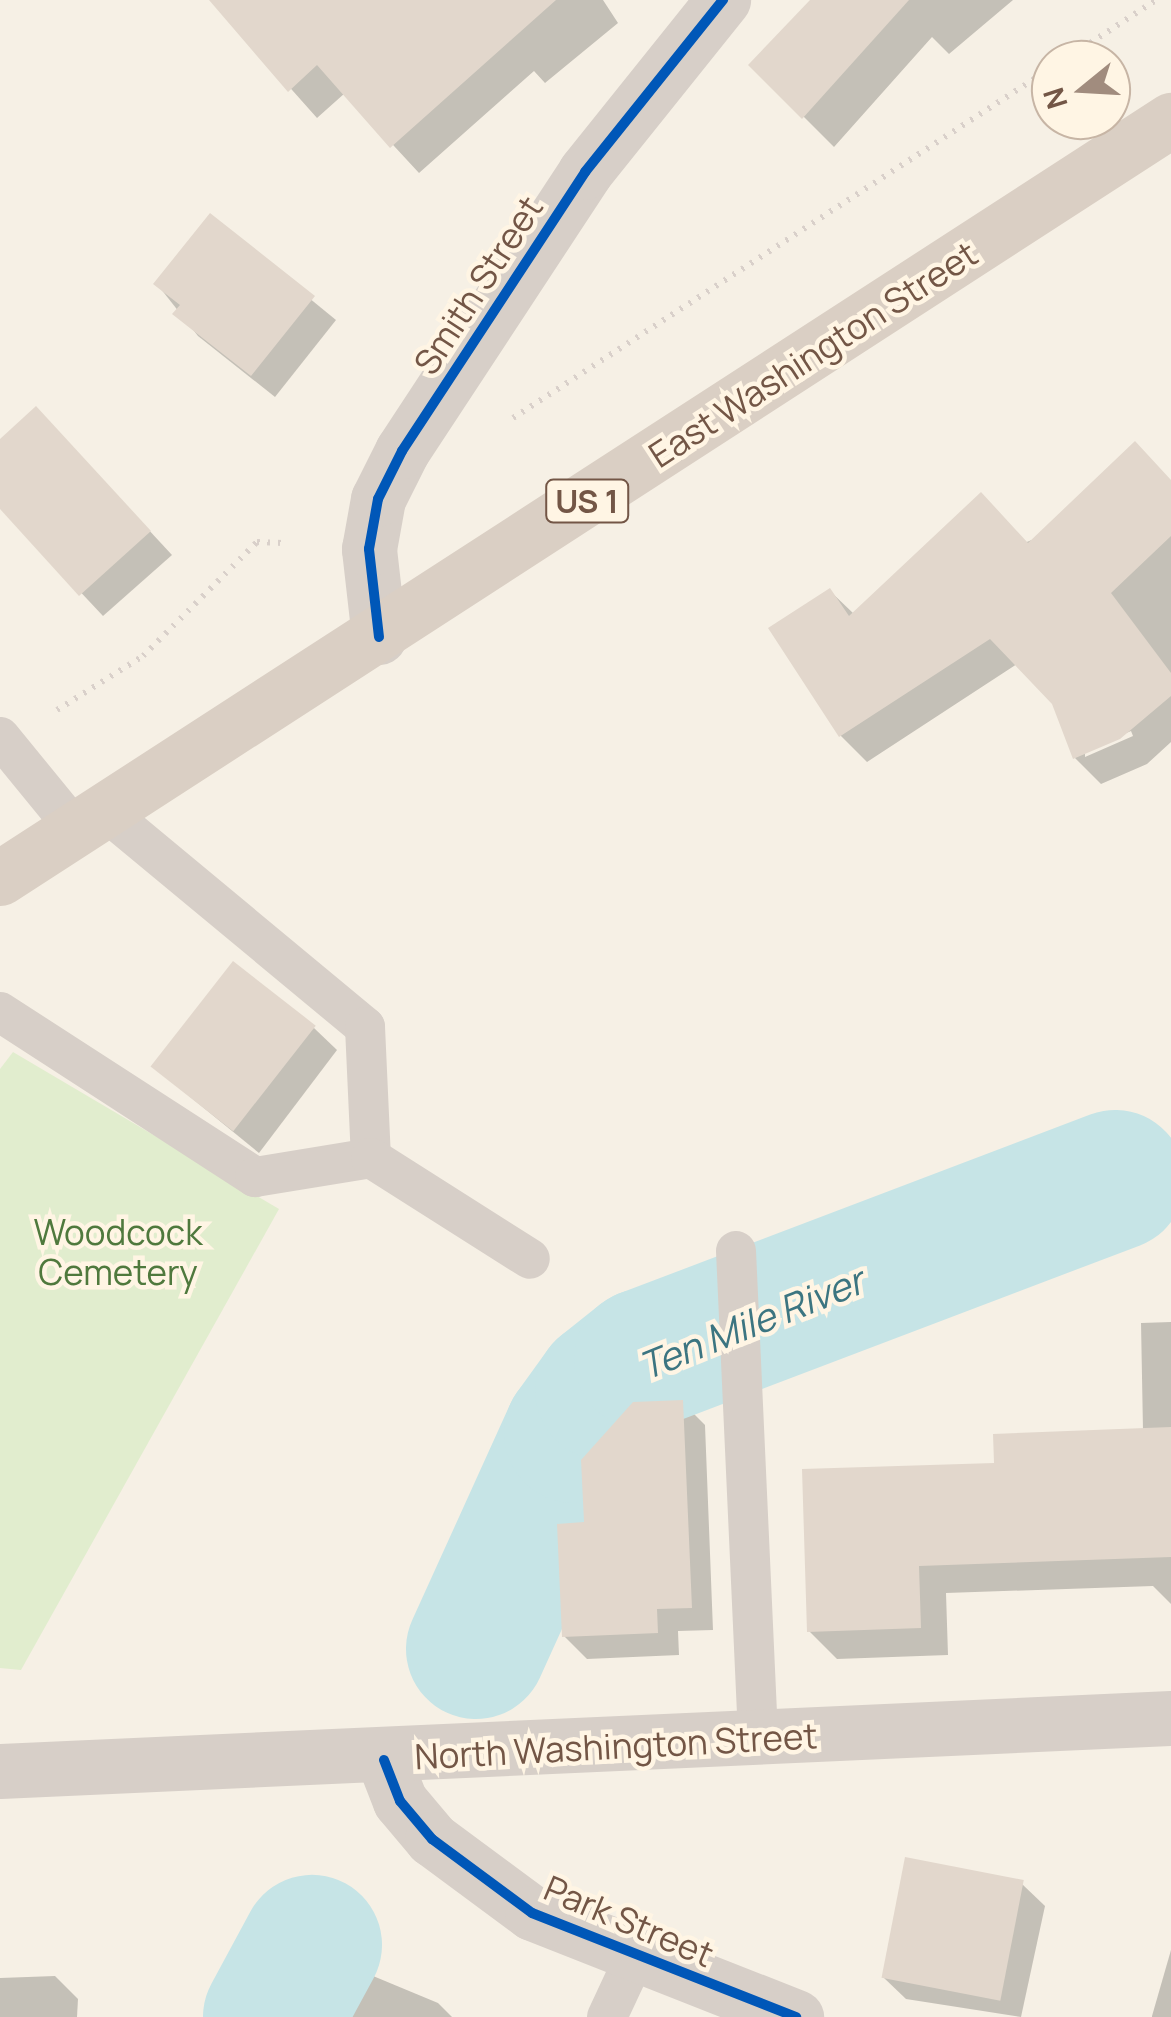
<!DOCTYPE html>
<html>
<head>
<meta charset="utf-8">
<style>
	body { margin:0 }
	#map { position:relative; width:1171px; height:2017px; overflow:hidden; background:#f6f0e5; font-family:Manrope,sans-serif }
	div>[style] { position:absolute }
	.green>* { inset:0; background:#e1edce }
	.shadow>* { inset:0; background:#0003 }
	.river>* { height:140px; margin:-70px; padding:0 70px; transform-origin:70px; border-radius:70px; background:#c6e4e6 }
	.building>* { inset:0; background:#e2d7cc; transform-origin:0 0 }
	.path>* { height:6px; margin-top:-3px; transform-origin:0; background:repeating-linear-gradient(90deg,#d9d0ca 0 2.5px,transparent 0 10.5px) }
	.lane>* { height:40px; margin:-20px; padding:0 20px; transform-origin:20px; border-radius:20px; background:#d7cfc8 }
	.secondary>* { height:55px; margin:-27.5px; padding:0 27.5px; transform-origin:27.5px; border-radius:27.5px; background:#d7cfc8 }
	.primary>* { height:55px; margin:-27.5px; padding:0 27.5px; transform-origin:27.5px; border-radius:27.5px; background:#dacfc4 }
	.cycleway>* { height:10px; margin:-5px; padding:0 5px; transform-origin:5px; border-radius:5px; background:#0057b8 }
	span { translate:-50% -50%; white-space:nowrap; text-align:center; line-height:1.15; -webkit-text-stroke:9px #fff5e4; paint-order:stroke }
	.shield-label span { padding:2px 8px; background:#fff5e4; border:2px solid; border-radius:8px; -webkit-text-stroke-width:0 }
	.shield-label { font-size:32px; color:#735646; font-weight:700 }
	.street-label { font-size:35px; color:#735646 }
	.park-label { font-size:35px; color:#4f793d }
	.water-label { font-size:38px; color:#3c7581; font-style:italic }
	.north { position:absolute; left:1031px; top:40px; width:100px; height:100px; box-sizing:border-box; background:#fff5e4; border:2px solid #c7b5a5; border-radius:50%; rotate:252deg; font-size:28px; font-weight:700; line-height:40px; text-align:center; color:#735646 }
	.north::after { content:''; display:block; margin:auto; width:35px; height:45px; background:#a18c7e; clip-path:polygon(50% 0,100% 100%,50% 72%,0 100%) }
</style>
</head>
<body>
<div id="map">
	<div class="green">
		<i style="clip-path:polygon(13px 1052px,279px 1209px,21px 1670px,0 1668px,0 1069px)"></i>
	</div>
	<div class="shadow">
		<i style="clip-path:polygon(244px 0,603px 0,618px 23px,545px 83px,534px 71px,419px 173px,345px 93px,317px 118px,227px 17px)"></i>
		<i style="clip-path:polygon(814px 0,1013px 0,949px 54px,932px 37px,834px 147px,752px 65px)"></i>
		<i style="clip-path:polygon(210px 217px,336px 320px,275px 397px,198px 336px,157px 284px)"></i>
		<i style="clip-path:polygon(58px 432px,172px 555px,103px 616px,0 506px,0 443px)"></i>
		<i style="clip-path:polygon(evenodd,1171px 482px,1171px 742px,1147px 764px,1101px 784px,1075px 758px,1054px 703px,1017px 664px,867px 762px,841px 736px,830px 591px,854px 614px,1171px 482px,1131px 731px,1133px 736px,1085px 757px,1085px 751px,1131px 731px)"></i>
		<i style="clip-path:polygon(314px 1028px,337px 1050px,259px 1153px,156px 1069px)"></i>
		<i style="clip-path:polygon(1171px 1322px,1171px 1604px,1153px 1586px,946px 1593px,948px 1655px,837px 1659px,809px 1631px,997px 1466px,1143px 1431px,1141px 1323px)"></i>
		<i style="clip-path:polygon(682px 1402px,705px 1425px,713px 1630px,678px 1631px,679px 1655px,587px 1659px,564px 1636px,586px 1524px)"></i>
		<i style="clip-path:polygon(1022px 1884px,1045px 1906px,1021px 2017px,906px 1999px,883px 1977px)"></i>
		<i style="clip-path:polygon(1171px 1950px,1171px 2017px,1152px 2017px,1152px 2016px)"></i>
		<i style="clip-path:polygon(337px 1961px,438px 2003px,452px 2017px,314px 2017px)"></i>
		<i style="clip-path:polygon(55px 1976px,78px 1999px,77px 2017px,0 2017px,0 1978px)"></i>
	</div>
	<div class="river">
		<i style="left:476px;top:1649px;width:237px;rotate:-65.6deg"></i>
		<i style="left:574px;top:1433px;width:53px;rotate:-54.2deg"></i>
		<i style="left:605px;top:1390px;width:50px;rotate:-38.5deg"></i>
		<i style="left:644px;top:1359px;width:504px;rotate:-20.81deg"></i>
		<i style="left:273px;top:2017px;width:82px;rotate:-61.6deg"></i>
	</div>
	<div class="building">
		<i style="clip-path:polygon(209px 0,556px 0,390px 148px,317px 65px,288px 92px)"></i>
		<i style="clip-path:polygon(810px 0,909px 0,802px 119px,748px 65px)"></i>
		<i style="clip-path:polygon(210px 213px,315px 296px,251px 376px,172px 314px,180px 305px,153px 284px)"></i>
		<i style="clip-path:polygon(36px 406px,151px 531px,79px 596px,0 509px,0 439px)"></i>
		<i style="clip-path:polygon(1135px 441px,1171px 480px,1171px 536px,1111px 593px,1171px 673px,1171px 696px,1120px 739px,1073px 759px,1052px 704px,990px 639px,839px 737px,768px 628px,830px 588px,849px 616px,981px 492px,1028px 543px)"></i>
		<i style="left:233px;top:961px;width:105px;height:134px;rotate:38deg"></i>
		<i style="clip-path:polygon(683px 1400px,692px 1608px,657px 1609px,658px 1633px,562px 1637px,557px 1524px,584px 1522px,581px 1460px,633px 1402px)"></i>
		<i style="clip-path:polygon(1171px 1427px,1171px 1557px,919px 1566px,921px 1628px,807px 1632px,802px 1469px,994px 1463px,993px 1434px)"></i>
		<i style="left:905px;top:1857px;width:121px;height:123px;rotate:11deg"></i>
	</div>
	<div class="path">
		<i style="left:1064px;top:60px;width:110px;rotate:-33.1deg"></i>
		<i style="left:513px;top:418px;width:642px;rotate:-33.05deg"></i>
		<i style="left:57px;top:710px;width:102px;rotate:-32.1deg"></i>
		<i style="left:143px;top:656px;width:161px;rotate:-45deg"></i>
		<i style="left:257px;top:542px;width:26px;rotate:2deg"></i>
	</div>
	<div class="lane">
		<i style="left:0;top:737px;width:120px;rotate:50.7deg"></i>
		<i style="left:105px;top:811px;width:338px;rotate:39.7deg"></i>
		<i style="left:365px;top:1027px;width:131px;rotate:87.4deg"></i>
		<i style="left:0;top:1012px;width:304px;rotate:32.9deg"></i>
		<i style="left:255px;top:1177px;width:118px;rotate:-9.3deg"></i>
		<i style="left:371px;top:1158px;width:188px;rotate:32.4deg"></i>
		<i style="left:736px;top:1251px;width:486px;rotate:87.4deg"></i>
		<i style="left:607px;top:2017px;width:64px;rotate:-65deg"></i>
	</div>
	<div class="secondary">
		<i style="left:379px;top:637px;width:89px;rotate:-96.5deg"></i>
		<i style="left:369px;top:549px;width:51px;rotate:-79.8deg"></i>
		<i style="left:378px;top:499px;width:54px;rotate:-63.4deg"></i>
		<i style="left:402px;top:451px;width:334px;rotate:-56.7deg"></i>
		<i style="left:585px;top:172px;width:221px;rotate:-51.3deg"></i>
		<i style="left:384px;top:1760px;width:44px;rotate:68.7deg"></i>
		<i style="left:400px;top:1801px;width:50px;rotate:49.9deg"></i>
		<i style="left:432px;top:1839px;width:124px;rotate:36.5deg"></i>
		<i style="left:532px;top:1913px;width:284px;rotate:21.5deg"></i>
		<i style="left:0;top:1771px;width:1172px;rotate:-2.59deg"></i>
	</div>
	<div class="primary">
		<i style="left:0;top:878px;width:1395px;rotate:-32.92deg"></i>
	</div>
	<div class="cycleway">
		<i style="left:379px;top:637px;width:89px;rotate:-96.5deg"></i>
		<i style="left:369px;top:549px;width:51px;rotate:-79.8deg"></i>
		<i style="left:378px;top:499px;width:54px;rotate:-63.4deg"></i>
		<i style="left:402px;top:451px;width:334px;rotate:-56.7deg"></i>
		<i style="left:585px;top:172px;width:221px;rotate:-51.3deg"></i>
		<i style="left:384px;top:1760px;width:44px;rotate:68.7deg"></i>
		<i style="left:400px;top:1801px;width:50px;rotate:49.9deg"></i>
		<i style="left:432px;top:1839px;width:124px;rotate:36.5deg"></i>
		<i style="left:532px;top:1913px;width:284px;rotate:21.5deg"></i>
	</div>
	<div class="shield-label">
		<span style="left:587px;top:501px">US 1</span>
	</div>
	<div class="street-label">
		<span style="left:478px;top:285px;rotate:-57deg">Smith Street</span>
		<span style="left:813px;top:354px;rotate:-33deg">East Washington Street</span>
		<span style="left:616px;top:1746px;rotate:-3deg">North Washington Street</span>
		<span style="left:629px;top:1921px;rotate:23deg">Park Street</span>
	</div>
	<div class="park-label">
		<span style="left:118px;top:1252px">Woodcock<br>Cemetery</span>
	</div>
	<div class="water-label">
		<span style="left:751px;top:1323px;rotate:-22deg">Ten Mile River</span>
	</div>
	<div class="north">N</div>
</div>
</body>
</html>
